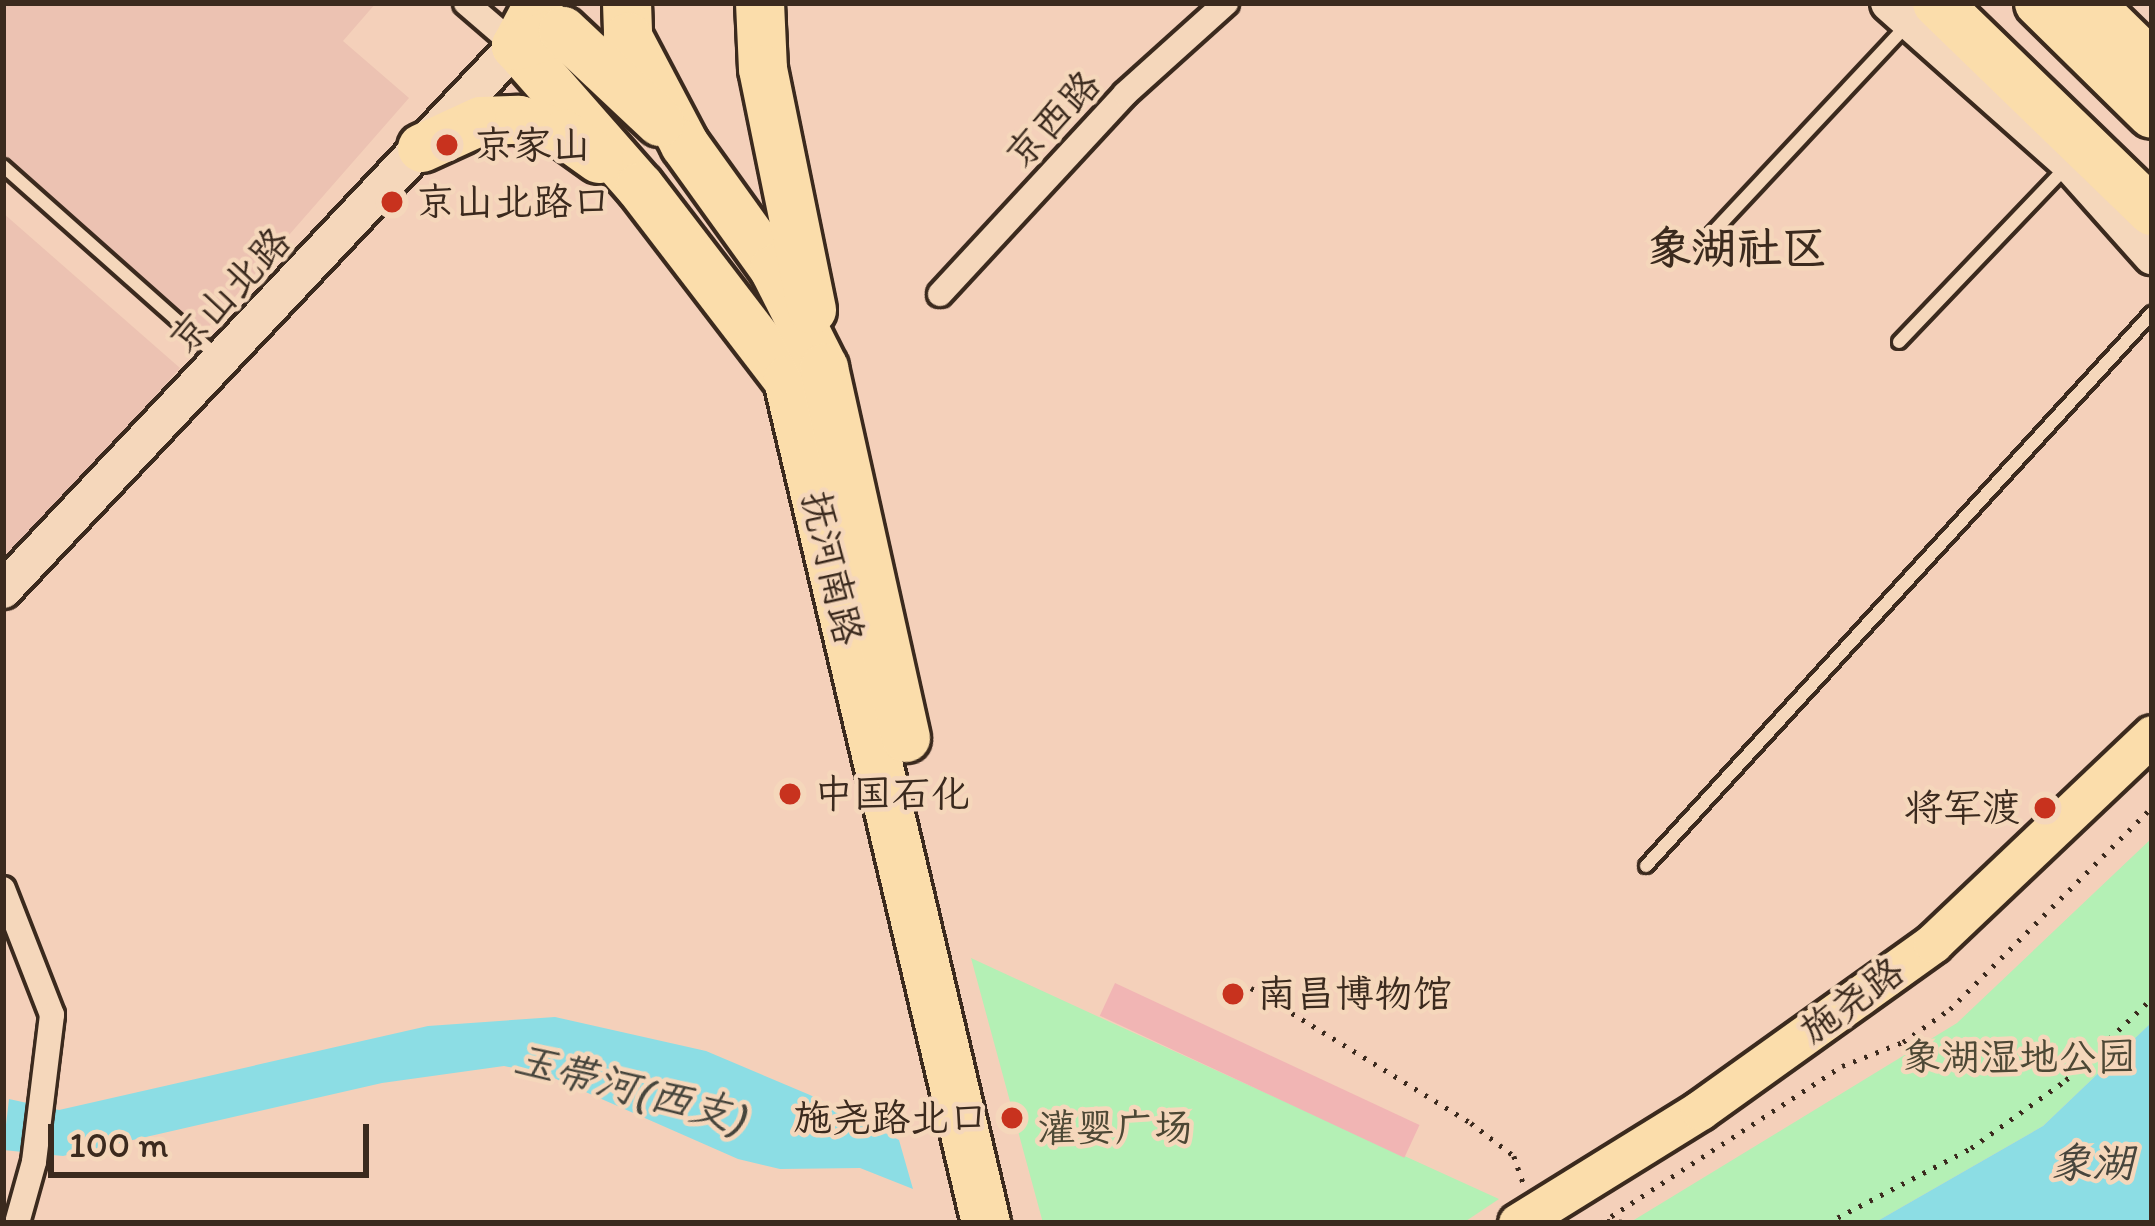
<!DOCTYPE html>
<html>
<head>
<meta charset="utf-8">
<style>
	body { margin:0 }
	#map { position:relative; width:2155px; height:1226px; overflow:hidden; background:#f4d0ba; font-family:Itim,"LXGW WenKai TC",sans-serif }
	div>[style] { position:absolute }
	.built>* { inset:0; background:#ecc2b2 }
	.green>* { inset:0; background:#b4f0b5 }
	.water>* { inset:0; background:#8cdde4 }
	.building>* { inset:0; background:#f1b5b4; transform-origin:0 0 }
	.path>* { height:4.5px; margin-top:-2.25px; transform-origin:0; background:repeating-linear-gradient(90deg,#3b2a1e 0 3px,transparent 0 12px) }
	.roads { filter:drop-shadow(3px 0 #3b2a1e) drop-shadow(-3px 0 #3b2a1e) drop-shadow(0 3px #3b2a1e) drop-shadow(0 -3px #3b2a1e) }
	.lane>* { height:12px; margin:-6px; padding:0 6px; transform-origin:6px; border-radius:6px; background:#f5d7bb }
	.street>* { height:24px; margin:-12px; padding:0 12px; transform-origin:12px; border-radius:12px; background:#f5d7bb }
	.secondary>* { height:36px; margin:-18px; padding:0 18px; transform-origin:18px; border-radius:18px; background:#f5d7bb }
	.primary>* { height:39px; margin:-19.5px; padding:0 19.5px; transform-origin:19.5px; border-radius:19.5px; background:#fbddab }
	.highway>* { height:48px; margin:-24px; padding:0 24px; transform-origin:24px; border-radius:24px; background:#fbddab }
	.dots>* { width:33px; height:33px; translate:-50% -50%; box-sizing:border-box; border:6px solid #f5d7bb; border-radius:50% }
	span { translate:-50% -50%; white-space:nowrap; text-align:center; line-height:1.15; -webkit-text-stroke:9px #f5d7bb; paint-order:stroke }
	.street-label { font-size:39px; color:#3b2a1e }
	.poi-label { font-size:39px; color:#3b2a1e }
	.left { translate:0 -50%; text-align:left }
	.right { translate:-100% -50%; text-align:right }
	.park-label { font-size:39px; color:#4d4835 }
	.water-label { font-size:42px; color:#47453c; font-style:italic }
	.quarter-label { font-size:45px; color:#3b2a1e; font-weight:700 }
	.frame { position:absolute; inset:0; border:6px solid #3b2a1e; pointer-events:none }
	.scale { position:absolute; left:48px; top:1124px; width:321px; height:54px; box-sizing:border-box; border:6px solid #3b2a1e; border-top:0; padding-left:15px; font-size:36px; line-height:42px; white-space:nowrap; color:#3b2a1e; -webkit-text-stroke:9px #f5d7bb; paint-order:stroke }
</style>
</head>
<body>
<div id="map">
	<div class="built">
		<i style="clip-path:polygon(3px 3px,376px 3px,343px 41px,409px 98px,204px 332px,3px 156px)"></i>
		<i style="clip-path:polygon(3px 213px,180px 368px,3px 568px)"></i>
	</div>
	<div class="green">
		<i style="clip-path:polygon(2152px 838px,2152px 1022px,2043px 1126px,1874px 1223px,1629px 1223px,1957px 1023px)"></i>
		<i style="clip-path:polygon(971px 958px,1099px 1017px,1499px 1199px,1463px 1223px,1043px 1223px)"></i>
	</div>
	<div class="water">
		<i style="clip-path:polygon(555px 1017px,706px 1051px,810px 1095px,899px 1140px,913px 1189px,860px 1168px,780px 1169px,738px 1159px,547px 1075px,504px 1066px,382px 1083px,63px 1156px,3px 1150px,9px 1099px,59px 1110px,428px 1026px)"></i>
		<i style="clip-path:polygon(2152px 1022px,2152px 1223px,1874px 1223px,2043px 1126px)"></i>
	</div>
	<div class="building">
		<i style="left:1115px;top:983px;width:336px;height:36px;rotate:25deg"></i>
	</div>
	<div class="path">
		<i style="left:1251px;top:988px;width:258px;rotate:31.5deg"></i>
		<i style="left:1471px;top:1123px;width:54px;rotate:37.5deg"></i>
		<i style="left:1514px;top:1156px;width:31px;rotate:71deg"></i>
		<i style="left:1607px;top:1221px;width:43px;rotate:2.7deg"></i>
		<i style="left:1601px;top:1223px;width:288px;rotate:-33.1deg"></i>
		<i style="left:1842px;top:1066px;width:66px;rotate:-21.5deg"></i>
		<i style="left:1903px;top:1042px;width:57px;rotate:-35.1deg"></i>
		<i style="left:1950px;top:1009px;width:286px;rotate:-45deg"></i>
		<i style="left:1827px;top:1223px;width:162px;rotate:-27.5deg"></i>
		<i style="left:1971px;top:1148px;width:117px;rotate:-35.6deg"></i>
		<i style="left:2066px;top:1080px;width:119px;rotate:-43.6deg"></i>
	</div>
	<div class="roads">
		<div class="lane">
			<i style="left:3px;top:166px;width:286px;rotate:41.6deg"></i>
			<i style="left:1702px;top:244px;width:299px;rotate:-46.9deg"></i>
			<i style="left:1899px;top:342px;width:245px;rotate:-46.3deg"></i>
			<i style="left:1646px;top:866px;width:750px;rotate:-47.54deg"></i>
		</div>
		<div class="street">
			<i style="left:466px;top:3px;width:66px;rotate:40.7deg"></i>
			<i style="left:940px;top:294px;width:272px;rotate:-47.2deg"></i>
			<i style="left:1125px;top:94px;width:136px;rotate:-42deg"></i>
			<i style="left:3px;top:889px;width:135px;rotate:68.7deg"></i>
			<i style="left:52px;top:1015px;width:148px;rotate:97deg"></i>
			<i style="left:34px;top:1162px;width:63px;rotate:105.6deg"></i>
		</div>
		<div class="secondary">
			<i style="left:1889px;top:3px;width:241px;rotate:41.6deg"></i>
			<i style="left:2069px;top:163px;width:125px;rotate:48.3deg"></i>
			<i style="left:3px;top:590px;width:748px;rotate:-46.68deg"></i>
		</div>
		<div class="primary">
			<i style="left:1518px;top:1223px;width:214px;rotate:-31.8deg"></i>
			<i style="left:1700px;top:1110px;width:287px;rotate:-35.6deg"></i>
			<i style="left:1933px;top:943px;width:302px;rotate:-43.5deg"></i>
		</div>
		<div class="highway">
			<i style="left:539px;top:3px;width:49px;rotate:118.1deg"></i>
			<i style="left:516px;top:46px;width:188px;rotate:48.7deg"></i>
			<i style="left:640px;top:187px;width:243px;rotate:52.5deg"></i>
			<i style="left:788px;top:380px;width:866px;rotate:76.78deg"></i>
			<i style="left:627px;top:3px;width:34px;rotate:88deg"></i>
			<i style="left:628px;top:37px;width:122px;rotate:62.2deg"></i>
			<i style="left:685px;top:145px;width:153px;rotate:54.3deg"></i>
			<i style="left:774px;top:269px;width:111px;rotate:63.2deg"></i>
			<i style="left:824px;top:368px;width:379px;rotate:77.5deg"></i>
			<i style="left:760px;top:3px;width:66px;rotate:87.4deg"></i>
			<i style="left:763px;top:69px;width:246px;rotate:78.5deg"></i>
			<i style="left:1937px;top:3px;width:299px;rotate:44.1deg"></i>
			<i style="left:2039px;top:3px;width:158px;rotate:44.5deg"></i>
			<i style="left:2089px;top:3px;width:88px;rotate:44.5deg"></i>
			<i style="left:530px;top:33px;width:19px;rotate:137deg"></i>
			<i style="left:516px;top:46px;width:49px;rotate:-17.7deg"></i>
			<i style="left:563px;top:31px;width:133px;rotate:43.2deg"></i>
			<i style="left:422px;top:148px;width:65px;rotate:-24.6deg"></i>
			<i style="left:481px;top:121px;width:38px;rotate:-2deg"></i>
			<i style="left:519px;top:120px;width:47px;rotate:17.3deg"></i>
			<i style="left:564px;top:134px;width:43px;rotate:35.5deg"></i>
		</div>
	</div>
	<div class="dots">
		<i style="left:447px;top:145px;background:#c8321e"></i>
		<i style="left:392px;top:202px;background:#c8321e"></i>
		<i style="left:790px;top:794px;background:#c8321e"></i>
		<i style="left:2045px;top:808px;background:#c8321e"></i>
		<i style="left:1233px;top:994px;background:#c8321e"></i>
		<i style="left:1012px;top:1118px;background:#c8321e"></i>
	</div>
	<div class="street-label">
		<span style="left:1053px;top:120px;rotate:-47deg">京西路</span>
		<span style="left:230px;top:291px;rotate:-47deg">京山北路</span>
		<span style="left:832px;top:568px;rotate:77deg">抚河南路</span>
		<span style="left:1852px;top:1001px;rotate:-36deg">施尧路</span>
	</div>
	<div class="poi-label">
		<span class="left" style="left:474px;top:145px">京家山</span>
		<span class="left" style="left:416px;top:202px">京山北路口</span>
		<span class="left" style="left:814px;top:794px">中国石化</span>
		<span class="right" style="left:2021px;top:808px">将军渡</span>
		<span class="left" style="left:1257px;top:994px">南昌博物馆</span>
		<span class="right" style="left:988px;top:1118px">施尧路北口</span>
	</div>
	<div class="park-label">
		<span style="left:2019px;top:1057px">象湖湿地公园</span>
		<span style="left:1115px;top:1128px">灌婴广场</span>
	</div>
	<div class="water-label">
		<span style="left:630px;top:1088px;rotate:15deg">玉带河(西支)</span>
		<span style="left:2092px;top:1163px">象湖</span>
	</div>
	<div class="quarter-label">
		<span style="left:1737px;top:248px">象湖社区</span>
	</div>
	<div class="frame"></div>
	<div class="scale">100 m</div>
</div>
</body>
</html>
